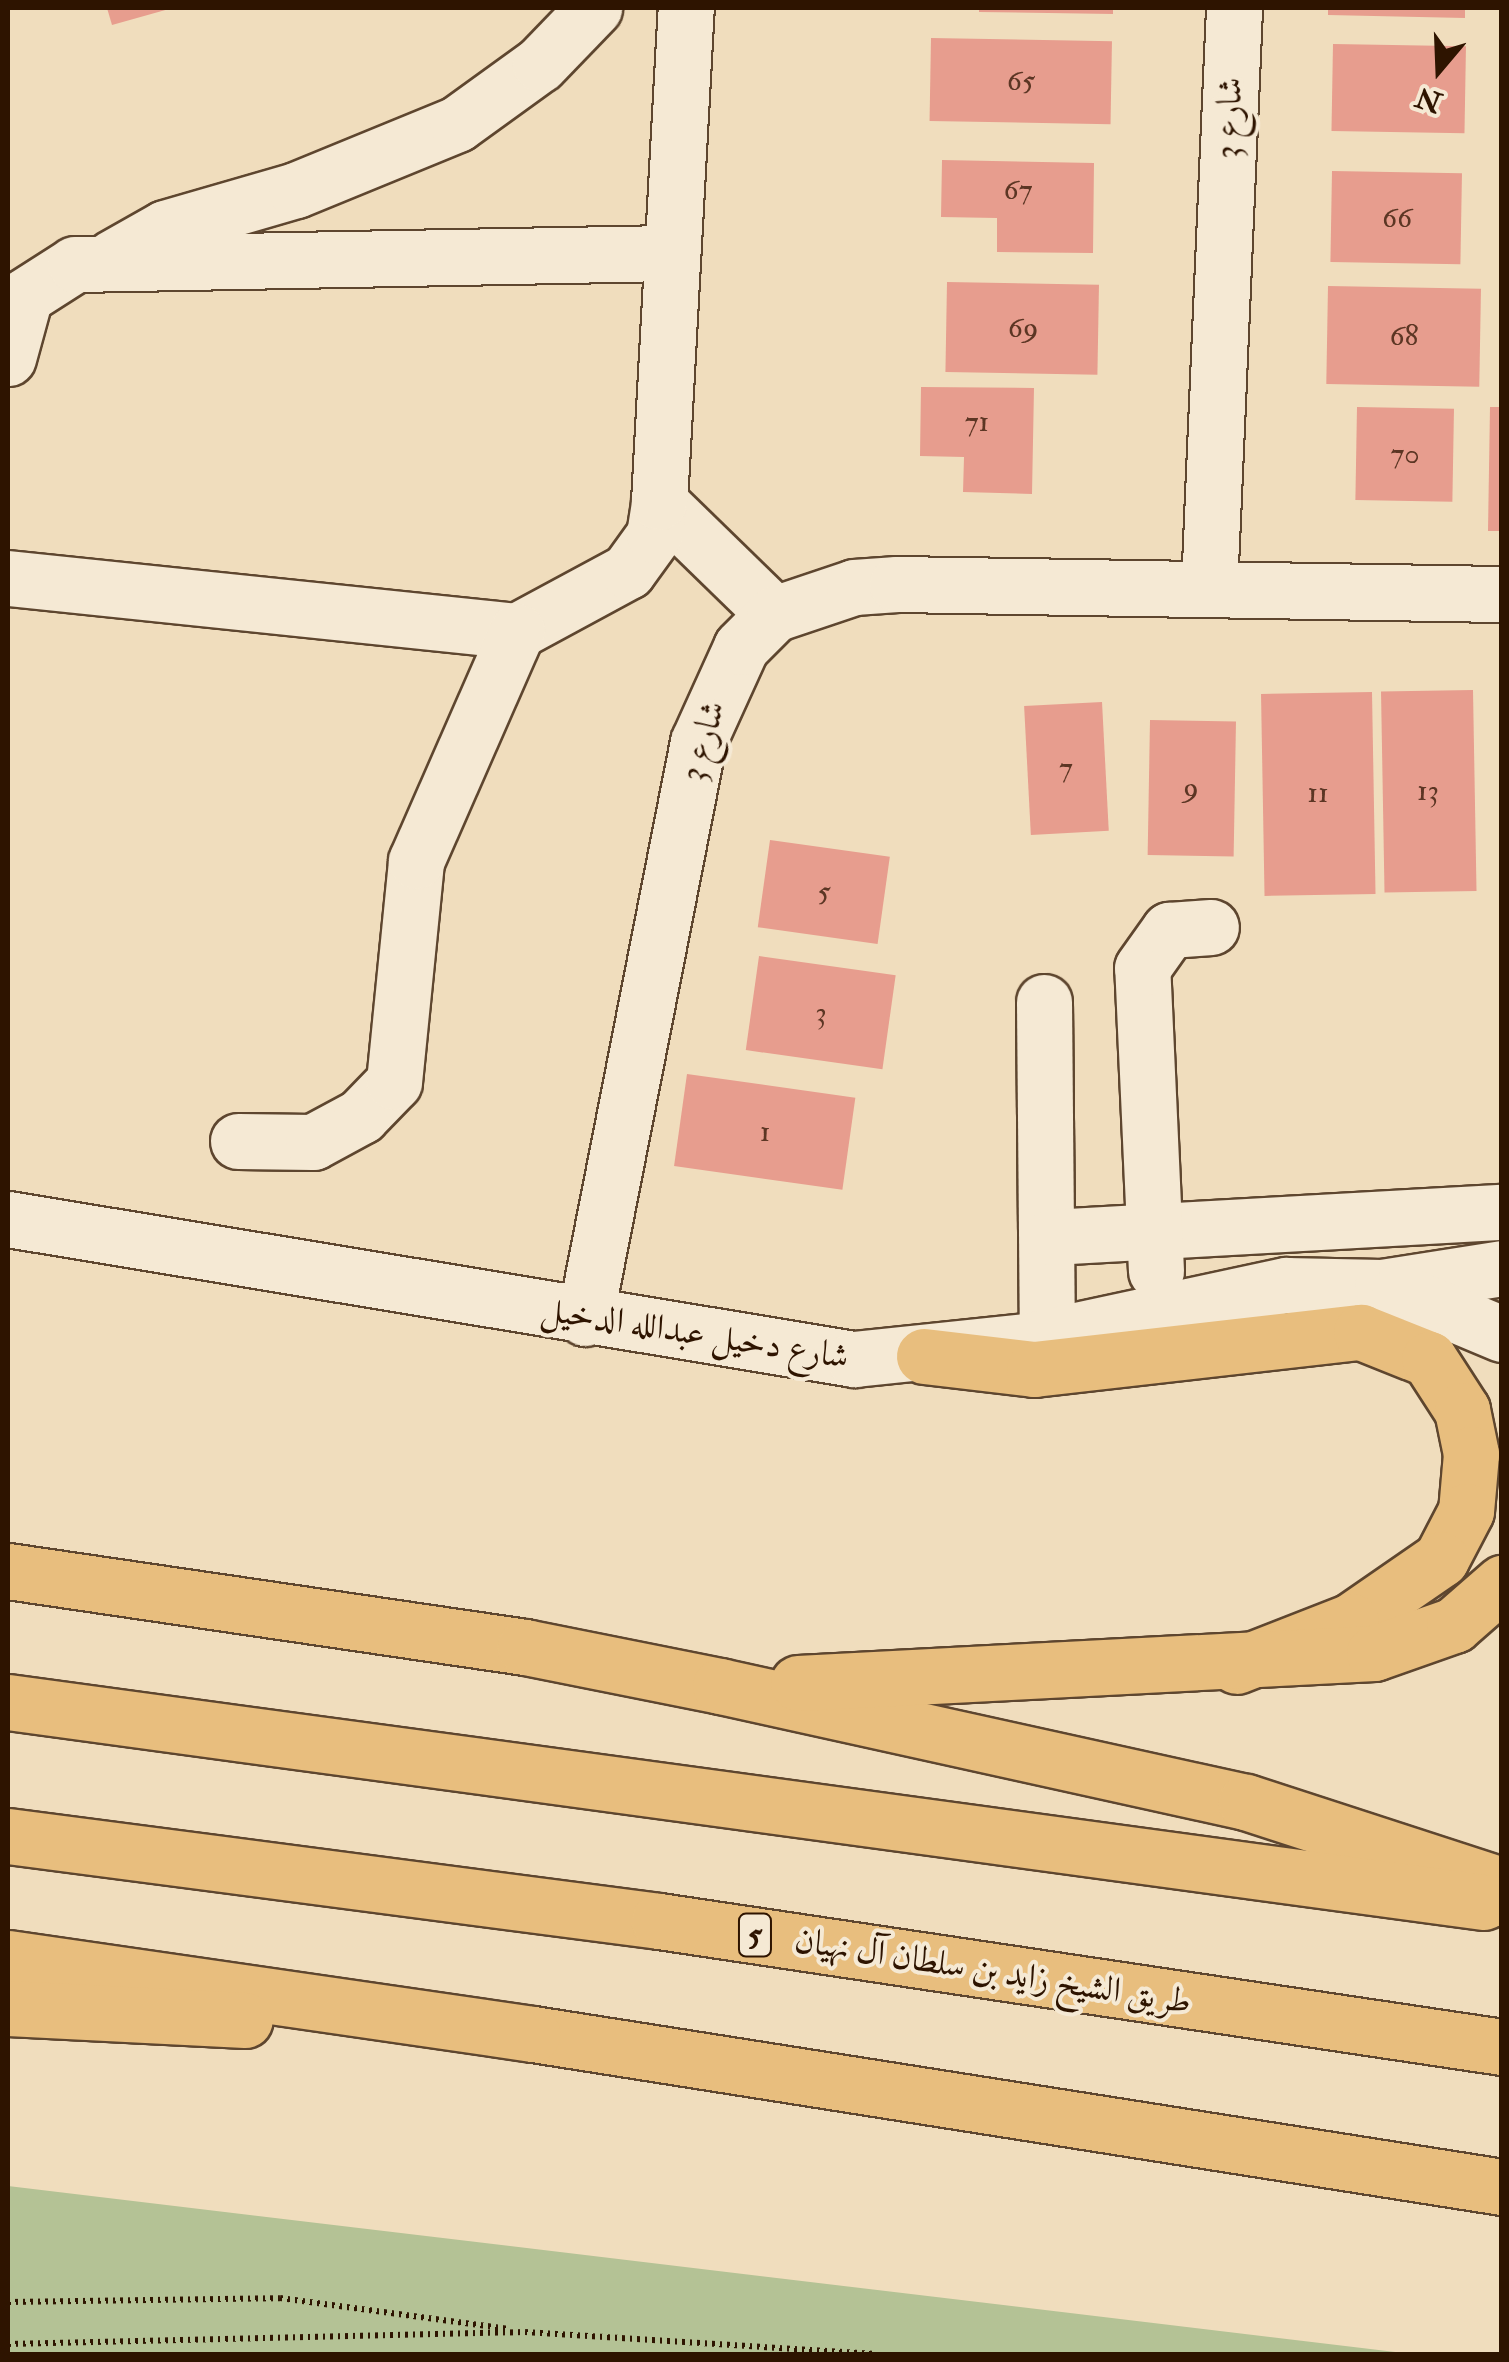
<!DOCTYPE html>
<html>
<head>
<meta charset="utf-8">
<style>
	body { margin:0 }
	#map { position:relative; width:1509px; height:2362px; overflow:hidden; background:#f0ddbd; font-family:"IM FELL Double Pica",Amiri,serif }
	div>[style] { position:absolute }
	.green>* { inset:0; background:#b4c295 }
	.building>* { inset:0; background:#e79d8e; transform-origin:0 0 }
	.path>* { height:6px; margin-top:-3px; transform-origin:0; background:repeating-linear-gradient(90deg,#2e1400 0 2.5px,transparent 0 7.5px) }
	.roads { filter:drop-shadow(2px 0 #5e462f) drop-shadow(-2px 0 #5e462f) drop-shadow(0 2px #5e462f) drop-shadow(0 -2px #5e462f) }
	.minor>* { height:55px; margin:-27.5px; padding:0 27.5px; transform-origin:27.5px; border-radius:27.5px; background:#f5e9d4 }
	.major>* { height:55px; margin:-27.5px; padding:0 27.5px; transform-origin:27.5px; border-radius:27.5px; background:#e8be7e }
	.highway>* { height:55px; margin:-27.5px; padding:0 27.5px; transform-origin:27.5px; border-radius:27.5px; background:#e8be7e }
	span { translate:-50% -50%; white-space:nowrap; text-align:center; line-height:1.15; -webkit-text-stroke:8px #f5e9d4; paint-order:stroke }
	.number-label { font-size:30px; color:#5c3624 }
	.number-label span { -webkit-text-stroke-width:0 }
	.shield-label span { padding:2px 8px; background:#f5e9d4; border:2px solid; border-radius:8px; -webkit-text-stroke-width:0 }
	.shield-label { font-size:32px; color:#2e1400; font-weight:700 }
	.street-label { font-size:35px; color:#2e1400 }
	.frame { position:absolute; inset:0; border:10px solid #2e1400; pointer-events:none }
	.north { position:absolute; left:1389px; top:20px; width:100px; height:100px; -webkit-text-stroke:8px #f5e9d4; paint-order:stroke; rotate:199deg; font-size:28px; font-weight:700; line-height:40px; text-align:center; color:#2e1400 }
	.north::after { content:''; display:block; margin:auto; width:35px; height:45px; background:#2e1400; clip-path:polygon(50% 0,100% 100%,50% 72%,0 100%) }
</style>
</head>
<body>
<div id="map">
	<div class="green">
		<i style="clip-path:polygon(8px 2186px,1412px 2354px,8px 2354px)"></i>
	</div>
	<div class="building">
		<i style="clip-path:polygon(107px 8px,169px 8px,169px 9px,112px 25px)"></i>
		<i style="clip-path:polygon(979px 8px,1113px 8px,1113px 14px,979px 12px)"></i>
		<i style="clip-path:polygon(1328px 8px,1465px 8px,1465px 18px,1328px 15px)"></i>
		<i style="left:931px;top:38px;width:181px;height:83px;rotate:1deg"></i>
		<i style="left:1333px;top:44px;width:133px;height:87px;rotate:1deg"></i>
		<i style="clip-path:polygon(942px 160px,1094px 163px,1093px 253px,997px 252px,997px 218px,941px 217px)"></i>
		<i style="left:1332px;top:171px;width:130px;height:91px;rotate:1deg"></i>
		<i style="left:947px;top:282px;width:152px;height:90px;rotate:1deg"></i>
		<i style="left:1328px;top:286px;width:153px;height:98px;rotate:1deg"></i>
		<i style="clip-path:polygon(921px 387px,1034px 388px,1032px 494px,963px 492px,964px 457px,920px 456px)"></i>
		<i style="left:1357px;top:407px;width:97px;height:93px;rotate:1deg"></i>
		<i style="clip-path:polygon(1490px 407px,1502px 407px,1502px 531px,1488px 531px)"></i>
		<i style="left:1473px;top:690px;width:201px;height:92px;rotate:89deg"></i>
		<i style="left:1372px;top:692px;width:202px;height:111px;rotate:89deg"></i>
		<i style="left:1102px;top:702px;width:129px;height:78px;rotate:87deg"></i>
		<i style="left:1150px;top:720px;width:86px;height:135px;rotate:1deg"></i>
		<i style="left:770px;top:840px;width:121px;height:88px;rotate:8deg"></i>
		<i style="left:759px;top:956px;width:138px;height:95px;rotate:8deg"></i>
		<i style="left:687px;top:1074px;width:170px;height:93px;rotate:8deg"></i>
	</div>
	<div class="path">
		<i style="left:8px;top:2302px;width:272px;rotate:-0.8deg"></i>
		<i style="left:280px;top:2298px;width:231px;rotate:7.7deg"></i>
		<i style="left:8px;top:2344px;width:517px;rotate:-1.33deg"></i>
		<i style="left:525px;top:2332px;width:348px;rotate:3.6deg"></i>
	</div>
	<div class="roads">
		<div class="minor">
			<i style="left:112px;top:258px;width:61px;rotate:-29.5deg"></i>
			<i style="left:165px;top:228px;width:136px;rotate:-16.2deg"></i>
			<i style="left:296px;top:190px;width:174px;rotate:-22.3deg"></i>
			<i style="left:457px;top:124px;width:102px;rotate:-35.9deg"></i>
			<i style="left:540px;top:64px;width:78px;rotate:-46deg"></i>
			<i style="left:8px;top:358px;width:64px;rotate:-74.7deg"></i>
			<i style="left:25px;top:296px;width:59px;rotate:-32.6deg"></i>
			<i style="left:75px;top:264px;width:594px;rotate:-1.06deg"></i>
			<i style="left:659px;top:502px;width:161px;rotate:44.2deg"></i>
			<i style="left:8px;top:578px;width:512px;rotate:5.94deg"></i>
			<i style="left:517px;top:631px;width:126px;rotate:-28.4deg"></i>
			<i style="left:628px;top:571px;width:44px;rotate:-54.2deg"></i>
			<i style="left:654px;top:535px;width:33px;rotate:-81deg"></i>
			<i style="left:659px;top:502px;width:495px;rotate:-86.9deg"></i>
			<i style="left:1209px;top:588px;width:581px;rotate:-87.53deg"></i>
			<i style="left:1044px;top:1002px;width:334px;rotate:89.5deg"></i>
			<i style="left:238px;top:1141px;width:75px;rotate:0.8deg"></i>
			<i style="left:313px;top:1142px;width:55px;rotate:-28.4deg"></i>
			<i style="left:361px;top:1116px;width:47px;rotate:-45.9deg"></i>
			<i style="left:394px;top:1082px;width:222px;rotate:-84.3deg"></i>
			<i style="left:416px;top:861px;width:251px;rotate:-66.3deg"></i>
			<i style="left:8px;top:1219px;width:858px;rotate:9.4deg"></i>
			<i style="left:854px;top:1359px;width:173px;rotate:-6deg"></i>
			<i style="left:1026px;top:1341px;width:266px;rotate:-12.2deg"></i>
			<i style="left:1286px;top:1285px;width:96px;rotate:1.2deg"></i>
			<i style="left:1382px;top:1287px;width:121px;rotate:-9deg"></i>
			<i style="left:1051px;top:1237px;width:452px;rotate:-3.2deg"></i>
			<i style="left:1156px;top:1271px;width:303px;rotate:-92.6deg"></i>
			<i style="left:1142px;top:968px;width:47px;rotate:-54.6deg"></i>
			<i style="left:1169px;top:930px;width:42px;rotate:-4.1deg"></i>
			<i style="left:1399px;top:1291px;width:112px;rotate:22.7deg"></i>
			<i style="left:585px;top:1318px;width:587px;rotate:-78.9deg"></i>
			<i style="left:698px;top:742px;width:104px;rotate:-65.6deg"></i>
			<i style="left:741px;top:647px;width:47px;rotate:-45deg"></i>
			<i style="left:774px;top:614px;width:84px;rotate:-18.6deg"></i>
			<i style="left:854px;top:587px;width:43px;rotate:-4deg"></i>
			<i style="left:897px;top:584px;width:605px;rotate:0.95deg"></i>
		</div>
		<div class="major">
			<i style="left:533px;top:2034px;width:981px;rotate:8.97deg"></i>
		</div>
		<div class="highway">
			<i style="left:924px;top:1356px;width:111px;rotate:6.7deg"></i>
			<i style="left:1034px;top:1369px;width:329px;rotate:-6.5deg"></i>
			<i style="left:1361px;top:1332px;width:73px;rotate:21.7deg"></i>
			<i style="left:1429px;top:1359px;width:61px;rotate:57.1deg"></i>
			<i style="left:1462px;top:1410px;width:45px;rotate:78.4deg"></i>
			<i style="left:1471px;top:1454px;width:57px;rotate:95deg"></i>
			<i style="left:1466px;top:1511px;width:54px;rotate:117.5deg"></i>
			<i style="left:1441px;top:1559px;width:109px;rotate:145.4deg"></i>
			<i style="left:1351px;top:1621px;width:123px;rotate:158.6deg"></i>
			<i style="left:8px;top:1571px;width:523px;rotate:8.36deg"></i>
			<i style="left:525px;top:1647px;width:199px;rotate:11.3deg"></i>
			<i style="left:720px;top:1686px;width:539px;rotate:12.44deg"></i>
			<i style="left:1246px;top:1802px;width:269px;rotate:18deg"></i>
			<i style="left:798px;top:1683px;width:577px;rotate:-2.98deg"></i>
			<i style="left:1374px;top:1653px;width:85px;rotate:-19.3deg"></i>
			<i style="left:1454px;top:1625px;width:64px;rotate:-41.2deg"></i>
			<i style="left:8px;top:1702px;width:1489px;rotate:7.72deg"></i>
			<i style="left:8px;top:1836px;width:657px;rotate:7.44deg"></i>
			<i style="left:659px;top:1921px;width:852px;rotate:8.5deg"></i>
			<i style="left:8px;top:1958px;width:530px;rotate:8.24deg"></i>
			<i style="left:8px;top:2008px;width:237px;rotate:2.9deg"></i>
		</div>
	</div>
	<div class="number-label">
		<span style="left:1021px;top:81px">65</span>
		<span style="left:1018px;top:190px">67</span>
		<span style="left:1397px;top:218px">66</span>
		<span style="left:1023px;top:328px">69</span>
		<span style="left:1404px;top:336px">68</span>
		<span style="left:977px;top:422px">71</span>
		<span style="left:1405px;top:454px">70</span>
		<span style="left:1066px;top:768px">7</span>
		<span style="left:1191px;top:788px">9</span>
		<span style="left:1428px;top:791px">13</span>
		<span style="left:1318px;top:793px">11</span>
		<span style="left:824px;top:892px">5</span>
		<span style="left:821px;top:1013px">3</span>
		<span style="left:765px;top:1132px">1</span>
	</div>
	<div class="shield-label">
		<span style="left:755px;top:1935px">5</span>
	</div>
	<div class="street-label">
		<span style="left:1229px;top:118px;rotate:-88deg">شارع 3</span>
		<span style="left:703px;top:741px;rotate:-74deg">شارع 3</span>
		<span style="left:695px;top:1333px;rotate:9deg">شارع دخيل عبدالله الدخيل</span>
		<span style="left:993px;top:1971px;rotate:9deg">طريق الشيخ زايد بن سلطان آل نهيان</span>
	</div>
	<div class="frame"></div>
	<div class="north">N</div>
</div>
</body>
</html>
